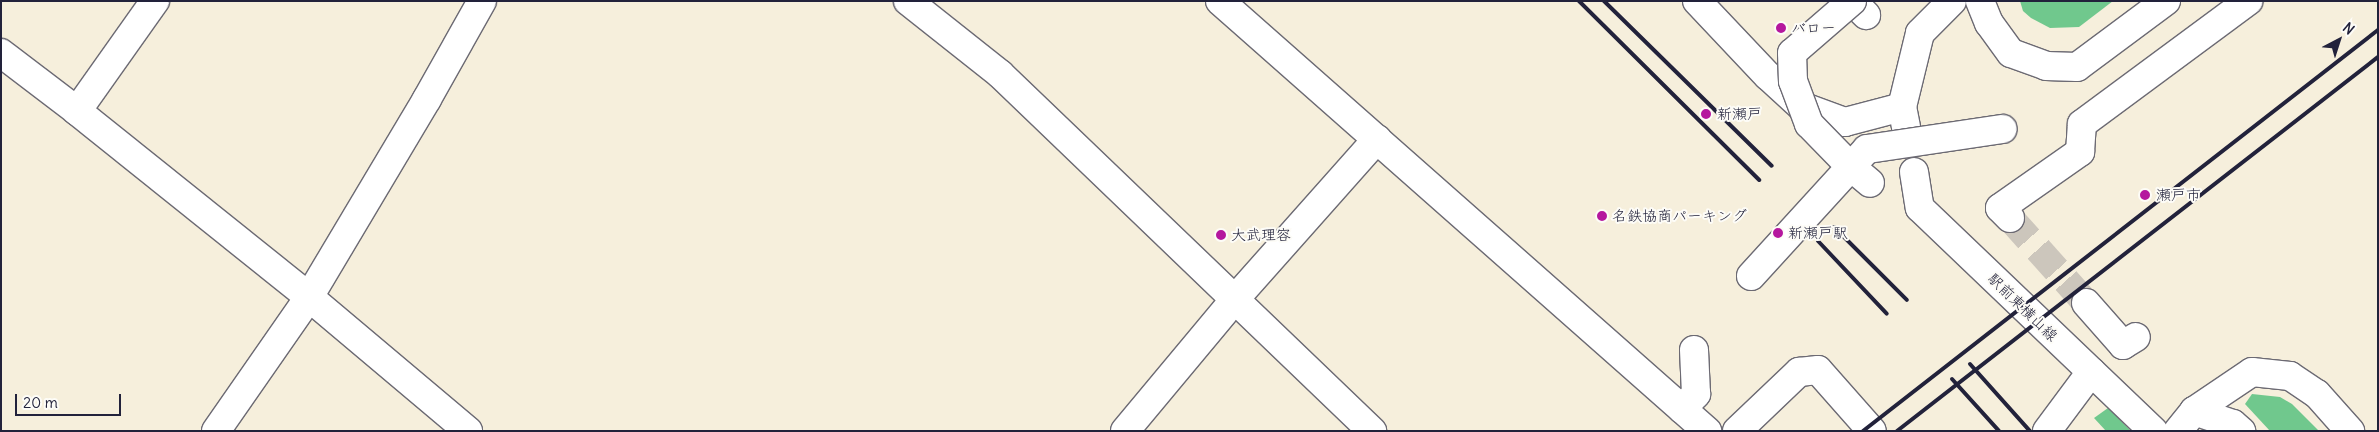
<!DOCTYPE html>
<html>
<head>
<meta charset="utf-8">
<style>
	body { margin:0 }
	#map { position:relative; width:2379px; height:432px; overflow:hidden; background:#f6efdc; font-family:Delius,"Klee One",sans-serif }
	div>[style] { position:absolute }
	.green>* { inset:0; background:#70c88d }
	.minor-tunnel>* { height:28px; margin-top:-14px; transform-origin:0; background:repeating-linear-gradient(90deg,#ccc6bc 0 28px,transparent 0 42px) }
	.roads { filter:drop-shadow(1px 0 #6c6a73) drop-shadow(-1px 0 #6c6a73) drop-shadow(0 1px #6c6a73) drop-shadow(0 -1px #6c6a73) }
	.minor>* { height:28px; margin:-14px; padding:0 14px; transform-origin:14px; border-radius:14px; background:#fff }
	.rail>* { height:4px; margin:-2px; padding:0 2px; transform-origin:2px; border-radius:2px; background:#22223b }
	.bridges { filter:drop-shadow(1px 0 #6c6a73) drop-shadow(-1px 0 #6c6a73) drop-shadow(0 1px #6c6a73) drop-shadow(0 -1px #6c6a73) }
	.minor-bridge>* { height:28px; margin:-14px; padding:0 14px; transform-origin:14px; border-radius:14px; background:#fff }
	.dots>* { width:14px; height:14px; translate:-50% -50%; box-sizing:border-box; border:2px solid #fdfcf7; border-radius:50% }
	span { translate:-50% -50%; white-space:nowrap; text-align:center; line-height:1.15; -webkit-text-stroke:4px #fdfcf7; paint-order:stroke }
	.poi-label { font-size:15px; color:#22223b }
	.left { translate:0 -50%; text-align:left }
	.street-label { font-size:15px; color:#22223b }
	.frame { position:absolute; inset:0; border:2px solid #22223b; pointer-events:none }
	.north { position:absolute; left:2314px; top:15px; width:50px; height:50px; -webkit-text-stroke:4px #fdfcf7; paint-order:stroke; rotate:40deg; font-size:14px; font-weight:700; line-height:20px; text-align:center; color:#22223b }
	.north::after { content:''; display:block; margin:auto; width:18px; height:22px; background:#22223b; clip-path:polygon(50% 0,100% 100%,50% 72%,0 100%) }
	.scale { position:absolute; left:15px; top:394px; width:106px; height:22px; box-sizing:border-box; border:2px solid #22223b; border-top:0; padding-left:6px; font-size:15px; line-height:18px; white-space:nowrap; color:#22223b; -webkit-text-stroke:4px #fdfcf7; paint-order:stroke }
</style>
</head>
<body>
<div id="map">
	<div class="green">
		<i style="clip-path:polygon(2020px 1px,2113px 1px,2079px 27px,2050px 28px,2031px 18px,2023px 11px)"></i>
		<i style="clip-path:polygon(2252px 394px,2280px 397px,2292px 404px,2319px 431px,2270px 431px,2245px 404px)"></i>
		<i style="clip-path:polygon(2108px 408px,2131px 431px,2106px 431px,2094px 418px)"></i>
	</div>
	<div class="minor-tunnel">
		<i style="left:2010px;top:218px;width:114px;rotate:48.2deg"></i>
	</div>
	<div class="roads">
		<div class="minor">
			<i style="left:908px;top:1px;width:117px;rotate:38.4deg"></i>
			<i style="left:1000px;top:74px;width:516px;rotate:43.82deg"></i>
			<i style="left:1220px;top:1px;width:650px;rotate:41.44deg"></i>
			<i style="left:1697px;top:1px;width:103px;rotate:46.6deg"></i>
			<i style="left:1768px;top:76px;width:45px;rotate:42.3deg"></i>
			<i style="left:1801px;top:106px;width:47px;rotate:20deg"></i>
			<i style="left:1845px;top:122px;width:59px;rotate:-14.7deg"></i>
			<i style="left:1852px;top:1px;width:20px;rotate:45deg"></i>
			<i style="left:1980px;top:1px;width:24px;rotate:68deg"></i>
			<i style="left:1989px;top:23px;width:37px;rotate:54deg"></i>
			<i style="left:2011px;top:53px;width:37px;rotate:20deg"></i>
			<i style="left:2046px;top:66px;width:31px;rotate:2deg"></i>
			<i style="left:2077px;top:67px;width:111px;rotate:-36.6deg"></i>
			<i style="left:1px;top:53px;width:96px;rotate:37.3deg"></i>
			<i style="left:77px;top:111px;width:297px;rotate:38.7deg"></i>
			<i style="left:309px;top:297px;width:208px;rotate:40.1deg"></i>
			<i style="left:77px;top:111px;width:135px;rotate:-54.7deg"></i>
			<i style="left:1906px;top:127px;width:20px;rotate:-101deg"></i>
			<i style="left:1902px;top:107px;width:76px;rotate:-76.3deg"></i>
			<i style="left:1920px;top:33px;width:45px;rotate:-45deg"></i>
			<i style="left:1914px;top:172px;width:36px;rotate:81deg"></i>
			<i style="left:1920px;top:208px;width:323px;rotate:43.7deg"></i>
			<i style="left:2010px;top:218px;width:14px;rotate:-135deg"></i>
			<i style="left:2000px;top:208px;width:98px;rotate:-35deg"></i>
			<i style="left:2080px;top:152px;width:28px;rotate:-86deg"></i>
			<i style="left:2082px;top:124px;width:207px;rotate:-36.5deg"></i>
			<i style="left:2086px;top:303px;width:56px;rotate:48.6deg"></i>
			<i style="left:2123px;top:345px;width:15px;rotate:-32deg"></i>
			<i style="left:1682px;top:409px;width:21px;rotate:-47deg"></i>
			<i style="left:1696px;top:394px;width:44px;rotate:-92.6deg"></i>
			<i style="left:2194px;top:411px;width:41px;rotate:18.4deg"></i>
			<i style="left:2233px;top:424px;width:11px;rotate:41deg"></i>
			<i style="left:216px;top:431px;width:163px;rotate:-55.2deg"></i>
			<i style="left:309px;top:297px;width:230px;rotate:-59.2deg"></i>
			<i style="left:427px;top:99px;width:112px;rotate:-60.7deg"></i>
			<i style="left:1125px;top:431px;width:172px;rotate:-50.2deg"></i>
			<i style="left:1235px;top:299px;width:214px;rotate:-48.4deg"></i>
			<i style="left:1737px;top:431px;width:86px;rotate:-43.6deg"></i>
			<i style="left:1799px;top:372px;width:19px;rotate:-6deg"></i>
			<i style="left:1818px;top:370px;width:81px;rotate:48.5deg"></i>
			<i style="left:2047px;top:431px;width:74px;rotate:-53.3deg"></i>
			<i style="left:2178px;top:431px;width:26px;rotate:-51deg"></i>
			<i style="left:2194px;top:411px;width:70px;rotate:-33.9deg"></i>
			<i style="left:2252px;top:372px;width:38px;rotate:6deg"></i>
			<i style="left:2290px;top:376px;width:32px;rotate:34deg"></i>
			<i style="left:2317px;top:394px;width:50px;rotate:48.3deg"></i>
		</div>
	</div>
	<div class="rail">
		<i style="left:1579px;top:1px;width:254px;rotate:44.8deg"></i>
		<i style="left:1604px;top:1px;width:235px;rotate:44.5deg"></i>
		<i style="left:1834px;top:227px;width:103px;rotate:45deg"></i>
		<i style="left:1818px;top:241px;width:100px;rotate:46.6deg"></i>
		<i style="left:1970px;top:364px;width:90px;rotate:48.2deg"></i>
		<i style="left:1952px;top:379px;width:70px;rotate:47.9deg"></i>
		<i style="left:1863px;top:431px;width:653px;rotate:-37.91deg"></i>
		<i style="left:1897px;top:431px;width:609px;rotate:-37.87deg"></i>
	</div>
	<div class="bridges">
		<div class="minor-bridge">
			<i style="left:1852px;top:1px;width:79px;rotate:139.1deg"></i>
			<i style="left:1792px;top:53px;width:28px;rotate:88deg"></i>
			<i style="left:1793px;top:81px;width:46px;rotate:69.6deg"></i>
			<i style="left:1809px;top:124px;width:59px;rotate:45.7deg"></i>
			<i style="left:1850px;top:166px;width:26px;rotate:40deg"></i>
			<i style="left:1751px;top:276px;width:172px;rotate:-47.6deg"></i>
			<i style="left:1867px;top:149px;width:137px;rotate:-8.4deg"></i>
		</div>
	</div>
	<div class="dots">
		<i style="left:1781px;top:28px;background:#b5179e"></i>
		<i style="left:1706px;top:114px;background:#b5179e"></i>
		<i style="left:2145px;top:195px;background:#b5179e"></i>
		<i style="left:1602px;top:216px;background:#b5179e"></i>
		<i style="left:1778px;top:233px;background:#b5179e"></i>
		<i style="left:1221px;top:235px;background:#b5179e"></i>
	</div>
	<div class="poi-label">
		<span class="left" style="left:1791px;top:28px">バロー</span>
		<span class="left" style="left:1717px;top:114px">新瀬戸</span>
		<span class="left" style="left:2156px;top:195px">瀬戸市</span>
		<span class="left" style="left:1612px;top:216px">名鉄協商パーキング</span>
		<span class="left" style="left:1788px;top:233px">新瀬戸駅</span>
		<span class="left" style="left:1231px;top:235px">大武理容</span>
	</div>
	<div class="street-label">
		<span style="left:2023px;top:307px;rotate:44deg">駅前東横山線</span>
	</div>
	<div class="frame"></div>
	<div class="north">N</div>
	<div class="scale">20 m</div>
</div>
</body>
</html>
